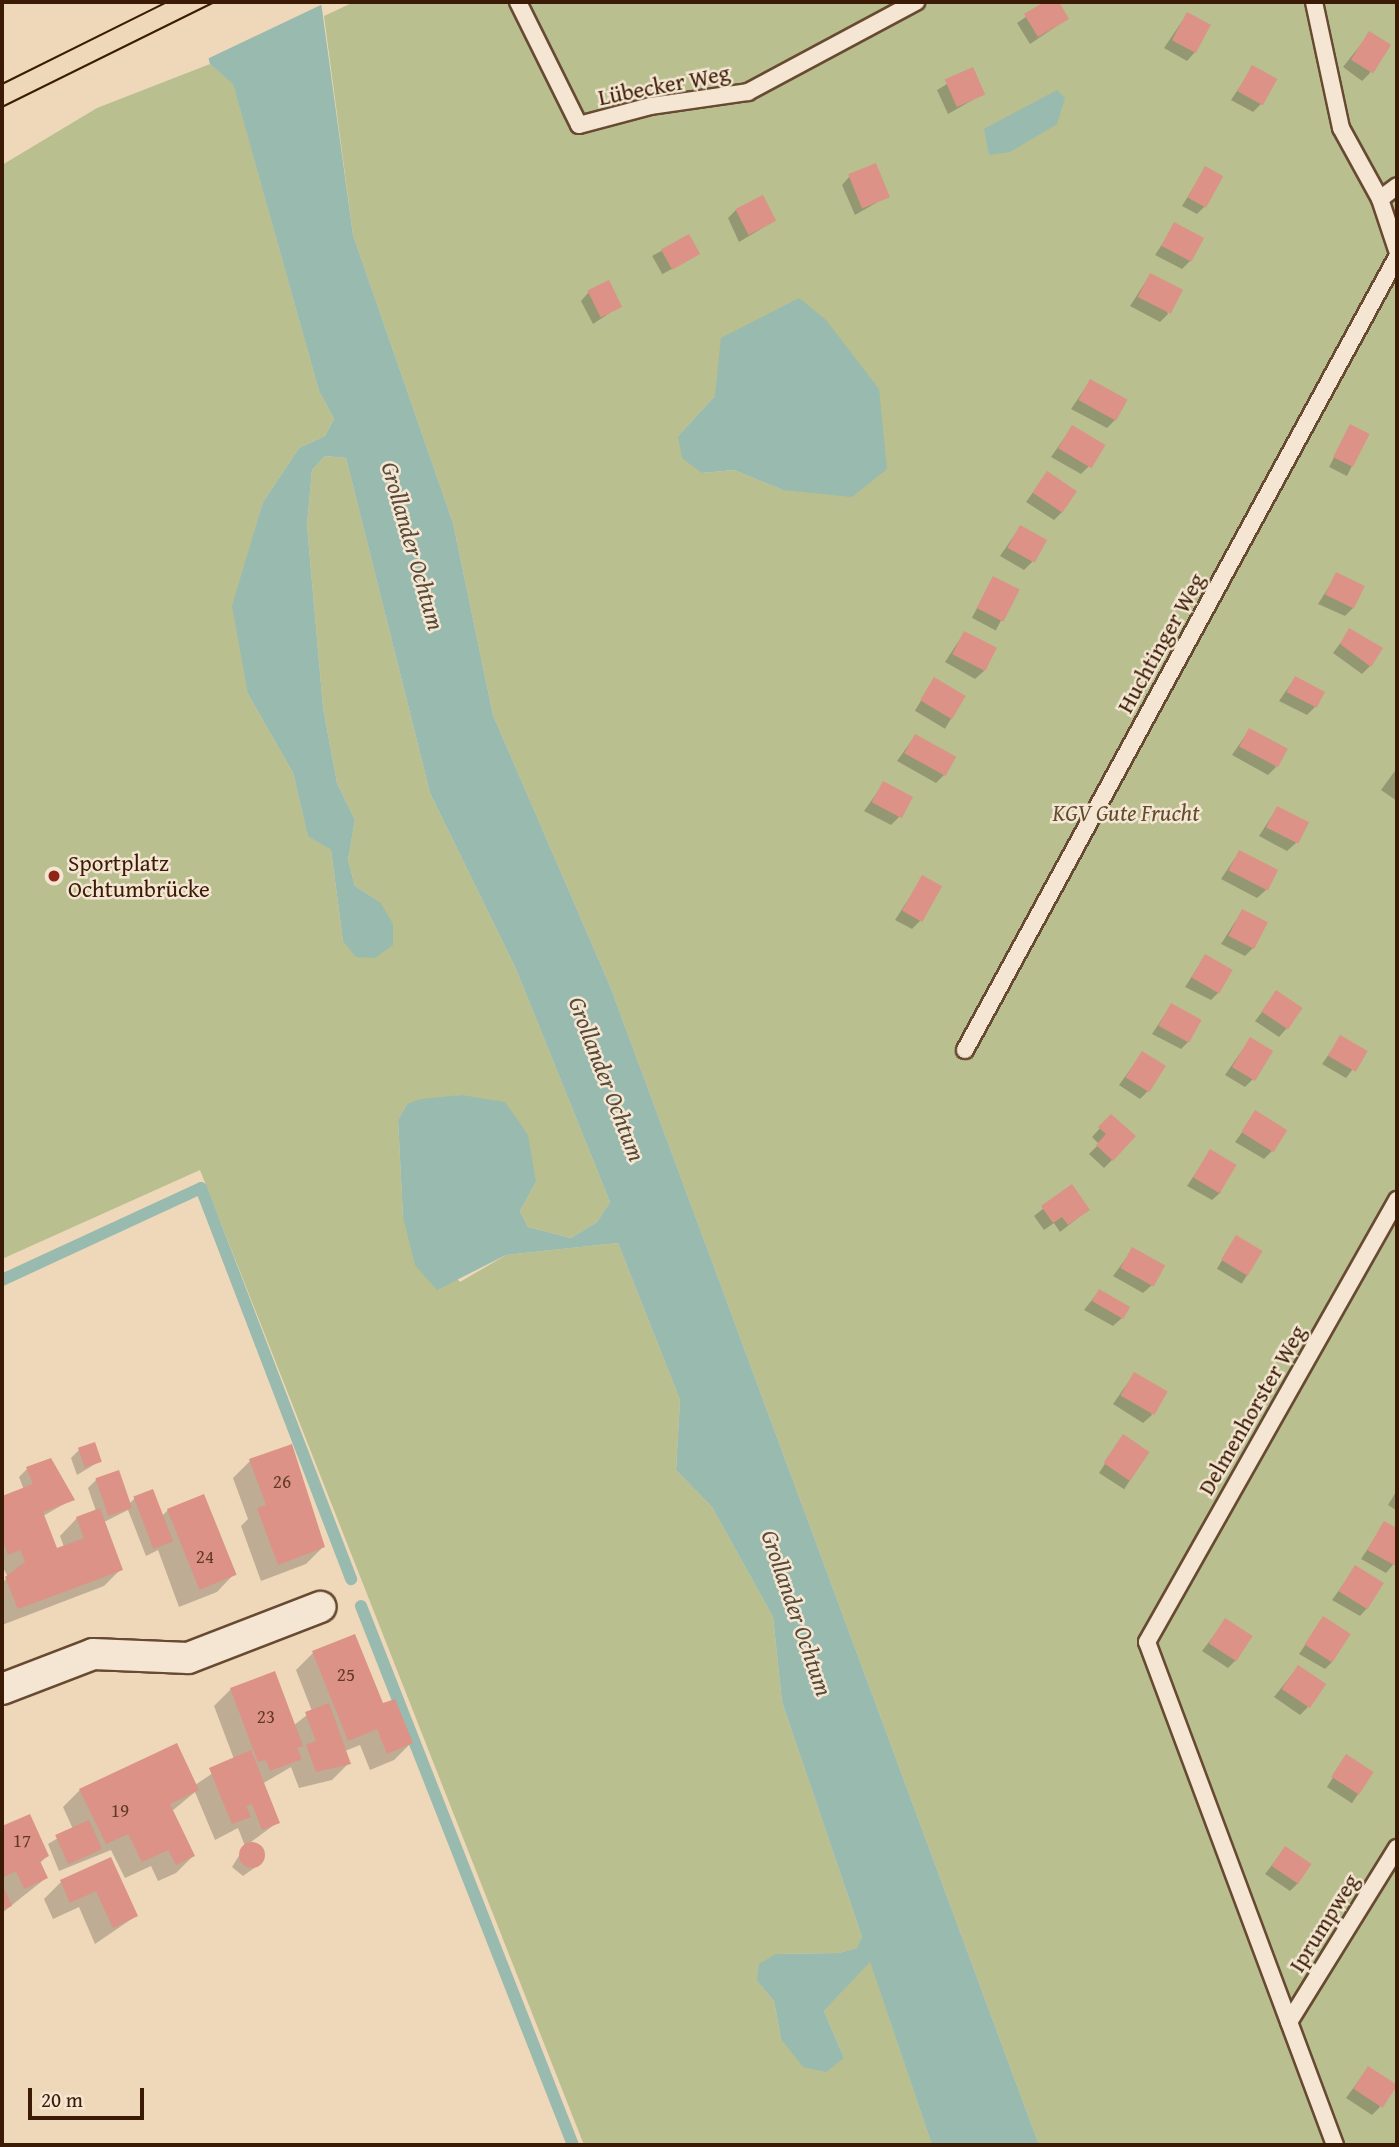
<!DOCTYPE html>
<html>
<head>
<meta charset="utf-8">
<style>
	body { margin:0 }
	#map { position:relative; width:1399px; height:2147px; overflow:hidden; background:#eed8b9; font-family:"Gentium Book Plus",serif }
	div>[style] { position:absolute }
	.green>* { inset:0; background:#b9bf8f }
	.water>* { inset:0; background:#99baae }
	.pier>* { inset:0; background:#eed8b9 }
	.shadow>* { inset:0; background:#0003; transform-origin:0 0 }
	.stream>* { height:12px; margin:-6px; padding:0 6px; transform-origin:6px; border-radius:6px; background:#99baae }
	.building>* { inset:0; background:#dc9286; transform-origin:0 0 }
	.round { border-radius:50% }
	.roads { filter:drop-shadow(2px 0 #684a32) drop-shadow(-2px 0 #684a32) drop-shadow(0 2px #684a32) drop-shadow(0 -2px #684a32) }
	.lane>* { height:16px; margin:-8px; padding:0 8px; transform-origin:8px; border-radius:8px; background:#f4e6d2 }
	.street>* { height:30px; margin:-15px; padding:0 15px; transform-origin:15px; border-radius:15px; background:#f4e6d2 }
	.tram>* { height:2px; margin:-1px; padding:0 1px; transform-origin:1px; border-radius:1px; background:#3b1b05 }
	.dots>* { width:19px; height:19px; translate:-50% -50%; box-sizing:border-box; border:4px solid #f4e6d2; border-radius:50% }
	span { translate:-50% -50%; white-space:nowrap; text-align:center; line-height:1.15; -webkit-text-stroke:5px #f4e6d2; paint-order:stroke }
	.number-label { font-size:19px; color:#633925 }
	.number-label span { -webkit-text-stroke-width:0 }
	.street-label { font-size:23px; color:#3b1b05 }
	.park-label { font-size:23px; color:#614c2e; font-style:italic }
	.poi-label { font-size:23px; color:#3b1b05 }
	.left { translate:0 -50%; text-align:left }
	.water-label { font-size:24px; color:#574b38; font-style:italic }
	.frame { position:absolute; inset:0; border:4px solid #3b1b05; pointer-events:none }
	.scale { position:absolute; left:28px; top:2088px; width:116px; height:32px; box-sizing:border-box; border:4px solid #3b1b05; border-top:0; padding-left:9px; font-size:21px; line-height:24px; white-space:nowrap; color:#3b1b05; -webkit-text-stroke:5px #f4e6d2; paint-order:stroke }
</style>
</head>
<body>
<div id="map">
	<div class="green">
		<i style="clip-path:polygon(evenodd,354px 2px,1397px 2px,1397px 2145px,1039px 2145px,610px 986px,493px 715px,453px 523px,353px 235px,324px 16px,354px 2px,715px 396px,783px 490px,734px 470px,702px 473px,678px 436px,715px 396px)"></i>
		<i style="clip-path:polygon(210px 64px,233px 83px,319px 391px,334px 419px,325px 436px,299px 448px,263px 502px,253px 538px,248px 694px,293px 773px,308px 835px,331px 850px,343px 941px,380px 902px,355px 886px,348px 860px,355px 820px,337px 783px,323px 707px,307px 525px,312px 470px,325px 456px,346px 458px,430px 793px,516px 969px,610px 1202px,597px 1222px,571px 1238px,528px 1227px,520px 1211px,536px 1182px,461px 1095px,407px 1104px,398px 1120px,403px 1217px,460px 1282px,506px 1255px,618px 1243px,680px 1400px,676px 1470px,712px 1507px,773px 1617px,782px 1702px,862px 1937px,858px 1948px,839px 1953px,776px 1954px,757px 1981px,774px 2001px,781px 2039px,844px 2058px,824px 2011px,870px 1961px,932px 2145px,584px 2145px,200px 1170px,2px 1259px,2px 165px,97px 108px)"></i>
	</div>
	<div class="water">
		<i style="clip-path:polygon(193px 2px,321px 2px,353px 235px,453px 523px,493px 715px,610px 986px,1039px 2145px,932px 2145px,870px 1962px,824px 2011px,844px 2058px,826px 2072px,803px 2067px,781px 2039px,774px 2001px,757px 1981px,759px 1964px,776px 1954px,839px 1953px,857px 1948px,862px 1937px,782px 1702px,773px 1617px,712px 1507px,676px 1470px,680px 1400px,618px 1243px,506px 1255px,437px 1290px,415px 1265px,403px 1217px,398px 1120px,407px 1104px,421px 1099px,461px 1095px,505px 1102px,528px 1135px,536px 1182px,520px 1211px,528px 1227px,571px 1238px,597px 1222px,610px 1202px,516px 969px,430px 793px,346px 458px,325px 456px,312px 470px,307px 525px,323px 707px,337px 783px,355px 820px,348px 860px,355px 886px,380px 902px,393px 924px,393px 945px,375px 958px,356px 957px,343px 941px,331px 850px,308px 836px,293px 773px,248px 694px,232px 606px,263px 502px,299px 448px,325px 436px,334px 419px,319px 391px,233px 84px,210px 64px)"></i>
		<i style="clip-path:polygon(1057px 90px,1065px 98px,1057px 124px,1010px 152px,989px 155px,984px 129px)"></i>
		<i style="clip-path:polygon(799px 298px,826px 320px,879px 389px,887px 469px,852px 497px,783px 490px,734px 470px,702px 473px,682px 458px,678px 436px,715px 396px,721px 338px)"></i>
	</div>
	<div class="pier">
		<i style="clip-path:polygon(189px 2px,324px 2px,325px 3px,205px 60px)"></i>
	</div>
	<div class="shadow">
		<i style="clip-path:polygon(1048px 2px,1057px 2px,1067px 19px,1030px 44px,1017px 23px)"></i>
		<i style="clip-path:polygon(1187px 14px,1195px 52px,1187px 61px,1164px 48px)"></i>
		<i style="clip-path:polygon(1370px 33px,1370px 73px,1362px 81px,1343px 67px)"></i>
		<i style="clip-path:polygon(1253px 67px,1261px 104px,1253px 112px,1231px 100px)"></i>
		<i style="clip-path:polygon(972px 69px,983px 94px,948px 114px,937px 90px)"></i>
		<i style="clip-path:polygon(1205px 169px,1205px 206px,1197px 214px,1182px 206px)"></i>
		<i style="clip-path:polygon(850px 176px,888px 196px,855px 215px,842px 185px)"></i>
		<i style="clip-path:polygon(736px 210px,774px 221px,739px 242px,728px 218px)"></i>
		<i style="clip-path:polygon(1175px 225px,1190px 261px,1182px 269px,1155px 255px)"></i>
		<i style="left:688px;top:236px;width:21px;height:41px;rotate:61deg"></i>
		<i style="clip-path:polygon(1150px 275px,1168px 314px,1160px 322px,1130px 306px)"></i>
		<i style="clip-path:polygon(589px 292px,620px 306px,593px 324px,581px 301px)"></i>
		<i style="clip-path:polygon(1090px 381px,1115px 420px,1107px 428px,1071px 409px)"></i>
		<i style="left:1350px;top:426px;width:20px;height:46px;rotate:27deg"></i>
		<i style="clip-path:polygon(1072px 427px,1089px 466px,1081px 474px,1051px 457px)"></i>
		<i style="clip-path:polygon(1047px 473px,1062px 512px,1054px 520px,1026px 502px)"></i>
		<i style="clip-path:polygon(1020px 527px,1032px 562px,1024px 570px,1000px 556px)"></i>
		<i style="clip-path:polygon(1337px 574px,1353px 608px,1345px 616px,1318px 604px)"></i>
		<i style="left:993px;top:578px;width:27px;height:45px;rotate:28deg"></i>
		<i style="clip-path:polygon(1350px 630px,1370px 666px,1362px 674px,1333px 653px)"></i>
		<i style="clip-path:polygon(964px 633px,984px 671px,975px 679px,945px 662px)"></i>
		<i style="clip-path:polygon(1295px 678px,1315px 707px,1307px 715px,1279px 701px)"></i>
		<i style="left:934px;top:679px;width:35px;height:37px;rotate:31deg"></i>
		<i style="clip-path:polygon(1249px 730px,1276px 767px,1268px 775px,1232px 755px)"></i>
		<i style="clip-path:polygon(915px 736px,944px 775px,936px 783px,897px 761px)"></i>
		<i style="clip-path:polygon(1397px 768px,1397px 801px,1381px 790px)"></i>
		<i style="clip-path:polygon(884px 783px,899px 817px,891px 825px,864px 811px)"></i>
		<i style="clip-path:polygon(1277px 808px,1296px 843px,1287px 851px,1259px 836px)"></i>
		<i style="clip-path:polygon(1239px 852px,1266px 890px,1257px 898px,1221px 879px)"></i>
		<i style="clip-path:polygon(923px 877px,920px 921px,912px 929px,895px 920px)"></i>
		<i style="clip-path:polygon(1242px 911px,1253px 948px,1245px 956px,1221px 944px)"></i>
		<i style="clip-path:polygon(1205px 956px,1219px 992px,1211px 1000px,1185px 987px)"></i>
		<i style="clip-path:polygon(1277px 993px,1287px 1028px,1279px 1037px,1255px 1021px)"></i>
		<i style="clip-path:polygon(1171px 1005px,1189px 1041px,1181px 1049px,1152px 1034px)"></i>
		<i style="clip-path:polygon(1341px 1037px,1366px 1052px,1346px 1078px,1322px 1064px)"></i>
		<i style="clip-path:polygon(1250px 1039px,1253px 1079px,1245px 1087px,1225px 1075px)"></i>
		<i style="clip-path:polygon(1142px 1053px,1148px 1091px,1140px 1099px,1119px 1085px)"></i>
		<i style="clip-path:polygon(1256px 1113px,1272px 1151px,1264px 1159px,1235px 1142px)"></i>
		<i style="clip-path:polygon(1111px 1116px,1112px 1160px,1104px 1168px,1089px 1154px,1099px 1144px,1092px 1137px)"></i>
		<i style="clip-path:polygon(1210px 1152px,1221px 1192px,1212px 1200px,1187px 1186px)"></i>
		<i style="clip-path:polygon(1071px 1186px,1088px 1210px,1060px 1232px,1054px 1223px,1044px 1230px,1034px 1216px)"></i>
		<i style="left:1236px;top:1237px;width:29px;height:37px;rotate:31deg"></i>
		<i style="clip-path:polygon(1133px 1249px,1152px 1285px,1143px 1293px,1113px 1276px)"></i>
		<i style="clip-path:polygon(1099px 1291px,1122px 1318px,1113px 1326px,1084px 1310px)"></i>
		<i style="clip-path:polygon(1134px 1374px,1152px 1415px,1143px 1423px,1113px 1404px)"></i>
		<i style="left:1123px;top:1436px;width:30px;height:44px;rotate:33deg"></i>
		<i style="clip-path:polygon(291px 1446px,323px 1547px,306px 1564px,261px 1581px,241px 1526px,248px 1519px,233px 1478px,250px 1461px)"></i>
		<i style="clip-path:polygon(79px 1450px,100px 1461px,77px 1475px,71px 1458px)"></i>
		<i style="clip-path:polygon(27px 1469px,73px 1499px,43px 1516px,56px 1551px,64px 1547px,60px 1536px,77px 1518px,96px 1511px,88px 1488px,96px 1480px,129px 1504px,135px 1498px,162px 1516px,168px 1510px,234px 1574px,217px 1592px,179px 1607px,158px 1550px,146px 1556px,128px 1510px,104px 1522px,121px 1569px,104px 1586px,2px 1625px,2px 1583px,8px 1577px,2px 1566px,2px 1498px,24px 1490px,19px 1477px)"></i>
		<i style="clip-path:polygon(1397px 1490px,1397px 1511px,1388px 1505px)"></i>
		<i style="clip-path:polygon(1385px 1523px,1397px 1530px,1397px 1560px,1386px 1573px,1361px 1559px)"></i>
		<i style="clip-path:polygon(1355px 1568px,1368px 1607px,1360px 1616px,1332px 1600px)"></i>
		<i style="clip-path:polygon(1323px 1619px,1333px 1661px,1325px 1669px,1299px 1654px)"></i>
		<i style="clip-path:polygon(1225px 1621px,1236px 1660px,1228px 1668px,1202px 1651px)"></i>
		<i style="clip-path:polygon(313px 1653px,382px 1706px,411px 1743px,394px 1760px,370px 1770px,360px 1745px,345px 1751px,349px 1763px,332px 1780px,299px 1788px,291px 1767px,262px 1784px,278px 1822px,247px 1845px,261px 1849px,260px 1864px,243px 1876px,232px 1867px,245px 1846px,238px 1828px,215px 1840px,195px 1792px,172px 1811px,193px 1856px,176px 1873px,158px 1881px,151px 1866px,125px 1878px,111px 1850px,59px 1871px,48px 1844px,73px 1829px,63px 1807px,80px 1790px,195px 1785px,234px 1759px,214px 1706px,231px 1689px,293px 1726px,312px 1711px,296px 1670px)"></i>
		<i style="clip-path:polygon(1298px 1667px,1308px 1707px,1300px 1715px,1274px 1697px)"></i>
		<i style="left:1347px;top:1756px;width:30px;height:37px;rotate:33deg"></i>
		<i style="clip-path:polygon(29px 1816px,47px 1856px,39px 1864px,46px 1878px,2px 1913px,2px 1828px)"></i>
		<i style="clip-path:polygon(1285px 1848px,1298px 1883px,1290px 1891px,1265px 1874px)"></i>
		<i style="clip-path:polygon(110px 1859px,136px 1916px,95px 1944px,79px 1907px,53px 1919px,44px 1899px,61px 1882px)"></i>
		<i style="clip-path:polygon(1368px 2068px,1380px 2107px,1372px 2115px,1346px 2098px)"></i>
	</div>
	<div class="stream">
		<i style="left:2px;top:1280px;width:219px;rotate:-24.8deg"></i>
		<i style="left:201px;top:1188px;width:419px;rotate:69deg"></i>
		<i style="left:361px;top:1606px;width:579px;rotate:68.53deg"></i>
	</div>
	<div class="building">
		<i style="clip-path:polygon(1044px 2px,1059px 2px,1069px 19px,1038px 37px,1024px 14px)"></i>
		<i style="left:1187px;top:12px;width:27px;height:32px;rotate:28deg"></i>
		<i style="left:1369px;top:31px;width:26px;height:34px;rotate:32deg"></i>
		<i style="left:1252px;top:65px;width:29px;height:30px;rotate:29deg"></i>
		<i style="left:973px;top:67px;width:30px;height:31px;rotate:66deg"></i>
		<i style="left:876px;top:163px;width:37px;height:30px;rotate:68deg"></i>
		<i style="left:1205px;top:166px;width:21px;height:36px;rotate:29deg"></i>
		<i style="left:763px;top:195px;width:29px;height:31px;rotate:63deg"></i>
		<i style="left:1174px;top:222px;width:34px;height:27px;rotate:28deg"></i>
		<i style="left:689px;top:234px;width:23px;height:32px;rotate:61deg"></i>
		<i style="left:1150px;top:273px;width:37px;height:27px;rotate:27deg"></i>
		<i style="left:609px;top:280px;width:30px;height:24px;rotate:64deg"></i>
		<i style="left:1090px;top:379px;width:43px;height:24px;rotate:29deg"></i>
		<i style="left:1350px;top:424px;width:22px;height:37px;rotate:27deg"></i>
		<i style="left:1072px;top:425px;width:39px;height:27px;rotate:31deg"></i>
		<i style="left:1047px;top:471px;width:36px;height:26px;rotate:34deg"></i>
		<i style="left:1020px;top:525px;width:31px;height:26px;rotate:29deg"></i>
		<i style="left:1336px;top:572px;width:32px;height:25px;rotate:26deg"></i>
		<i style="left:993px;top:576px;width:30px;height:36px;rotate:27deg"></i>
		<i style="clip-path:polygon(1349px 628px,1383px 648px,1371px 667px,1340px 644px)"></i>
		<i style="left:964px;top:631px;width:37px;height:26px;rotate:27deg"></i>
		<i style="left:1295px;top:676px;width:34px;height:18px;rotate:28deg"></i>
		<i style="left:934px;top:677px;width:37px;height:27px;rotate:31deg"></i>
		<i style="left:1249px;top:728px;width:44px;height:21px;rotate:28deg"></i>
		<i style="left:915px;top:734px;width:47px;height:22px;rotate:29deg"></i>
		<i style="left:883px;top:781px;width:34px;height:24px;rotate:28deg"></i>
		<i style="left:1277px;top:806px;width:36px;height:24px;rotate:27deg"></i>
		<i style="left:1239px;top:850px;width:44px;height:23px;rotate:27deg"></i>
		<i style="left:922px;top:875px;width:23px;height:41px;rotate:29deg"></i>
		<i style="left:1242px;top:909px;width:29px;height:30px;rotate:27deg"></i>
		<i style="left:1205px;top:954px;width:32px;height:27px;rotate:30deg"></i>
		<i style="left:1276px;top:990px;width:32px;height:26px;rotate:34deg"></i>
		<i style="left:1171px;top:1003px;width:35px;height:26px;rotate:29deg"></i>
		<i style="left:1340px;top:1035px;width:32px;height:24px;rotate:30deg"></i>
		<i style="left:1250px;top:1037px;width:27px;height:35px;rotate:31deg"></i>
		<i style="left:1142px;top:1051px;width:28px;height:31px;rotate:32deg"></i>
		<i style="left:1255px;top:1110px;width:38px;height:26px;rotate:32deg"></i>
		<i style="clip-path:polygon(1111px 1114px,1136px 1136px,1113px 1161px,1096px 1145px,1106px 1134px,1098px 1127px)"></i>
		<i style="left:1210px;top:1149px;width:31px;height:33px;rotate:31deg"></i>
		<i style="clip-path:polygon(1072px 1184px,1090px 1210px,1068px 1225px,1062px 1217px,1053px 1223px,1041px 1206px)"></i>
		<i style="left:1236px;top:1235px;width:31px;height:29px;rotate:31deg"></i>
		<i style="left:1132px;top:1247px;width:38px;height:24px;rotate:29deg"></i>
		<i style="left:1099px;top:1289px;width:36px;height:14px;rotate:30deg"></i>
		<i style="left:1134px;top:1372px;width:39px;height:27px;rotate:30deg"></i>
		<i style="left:1123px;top:1434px;width:32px;height:35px;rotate:34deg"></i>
		<i style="left:95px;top:1442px;width:21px;height:18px;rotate:71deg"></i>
		<i style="clip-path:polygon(292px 1444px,325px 1547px,278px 1565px,257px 1508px,266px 1505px,249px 1459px)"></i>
		<i style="clip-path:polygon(51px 1458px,75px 1500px,43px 1512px,57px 1548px,84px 1538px,76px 1517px,100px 1508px,123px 1570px,18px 1609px,5px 1577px,25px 1562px,20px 1550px,8px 1555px,2px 1538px,2px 1496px,33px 1484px,26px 1467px)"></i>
		<i style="left:119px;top:1470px;width:40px;height:25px;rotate:71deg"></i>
		<i style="left:153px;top:1489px;width:56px;height:21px;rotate:69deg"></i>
		<i style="left:204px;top:1494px;width:87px;height:40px;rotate:68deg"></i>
		<i style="clip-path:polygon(1384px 1521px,1397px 1528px,1396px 1566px,1367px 1550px)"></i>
		<i style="left:1355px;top:1565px;width:34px;height:31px;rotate:32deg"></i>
		<i style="left:1323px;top:1616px;width:33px;height:34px;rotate:33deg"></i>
		<i style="left:1225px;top:1618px;width:33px;height:30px;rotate:33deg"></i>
		<i style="clip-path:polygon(355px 1634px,383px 1703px,395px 1699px,413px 1743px,387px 1754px,377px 1729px,348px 1741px,312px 1651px)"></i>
		<i style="left:1298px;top:1665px;width:34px;height:29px;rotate:34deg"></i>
		<i style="clip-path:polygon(275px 1671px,303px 1746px,297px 1748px,302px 1759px,270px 1771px,266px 1760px,258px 1762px,230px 1688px)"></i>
		<i style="clip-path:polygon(329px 1703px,351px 1764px,316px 1772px,306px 1745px,316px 1741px,305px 1712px)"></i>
		<i style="clip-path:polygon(177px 1743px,199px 1790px,170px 1804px,195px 1856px,176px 1865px,168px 1850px,142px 1862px,128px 1834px,106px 1844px,79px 1789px)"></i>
		<i style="clip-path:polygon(251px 1750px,280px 1823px,262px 1830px,252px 1804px,246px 1806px,251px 1817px,232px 1824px,209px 1768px)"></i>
		<i style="left:1346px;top:1754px;width:33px;height:27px;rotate:33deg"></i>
		<i style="clip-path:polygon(30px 1814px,49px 1856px,40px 1861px,48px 1878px,24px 1889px,16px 1871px,2px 1878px,2px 1826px)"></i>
		<i style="left:89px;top:1820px;width:32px;height:37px;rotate:66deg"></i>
		<i class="round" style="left:239px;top:1842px;width:26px;height:26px"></i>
		<i style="left:1285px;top:1846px;width:32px;height:24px;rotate:34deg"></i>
		<i style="clip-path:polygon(111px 1857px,138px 1916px,113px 1928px,96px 1891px,70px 1903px,60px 1880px)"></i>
		<i style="clip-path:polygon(2px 1884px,12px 1906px,2px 1910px)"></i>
		<i style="left:1368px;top:2066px;width:35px;height:27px;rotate:33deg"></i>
	</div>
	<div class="roads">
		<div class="lane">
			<i style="left:518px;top:2px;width:137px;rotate:63.6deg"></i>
			<i style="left:579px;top:125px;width:74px;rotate:-14.8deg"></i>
			<i style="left:651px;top:106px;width:98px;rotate:-8.2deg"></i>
			<i style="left:748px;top:92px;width:191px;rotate:-28.2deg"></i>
			<i style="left:1314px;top:2px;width:129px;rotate:77.9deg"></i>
			<i style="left:1341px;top:128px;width:81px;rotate:61.2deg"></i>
			<i style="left:1380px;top:199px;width:54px;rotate:71.6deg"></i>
			<i style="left:1380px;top:199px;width:21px;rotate:-37deg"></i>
			<i style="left:965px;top:1050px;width:903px;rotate:-61.42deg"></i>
			<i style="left:1289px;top:2022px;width:205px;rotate:-58.2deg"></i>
			<i style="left:1335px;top:2145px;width:537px;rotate:-110.49deg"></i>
			<i style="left:1147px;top:1642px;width:508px;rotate:-60.51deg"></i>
		</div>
		<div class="street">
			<i style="left:2px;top:1689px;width:97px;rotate:-21deg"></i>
			<i style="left:93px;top:1654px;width:95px;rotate:2.4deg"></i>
			<i style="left:188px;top:1658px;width:142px;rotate:-21.1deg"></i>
		</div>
	</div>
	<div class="tram">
		<i style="left:2px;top:84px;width:184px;rotate:-26.4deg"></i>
		<i style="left:2px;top:107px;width:237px;rotate:-26.3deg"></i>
	</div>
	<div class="dots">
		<i style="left:54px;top:876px;background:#8f2418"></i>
	</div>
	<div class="number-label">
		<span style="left:282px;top:1482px">26</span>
		<span style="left:205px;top:1557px">24</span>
		<span style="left:346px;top:1675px">25</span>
		<span style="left:266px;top:1717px">23</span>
		<span style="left:120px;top:1811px">19</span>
		<span style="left:22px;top:1841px">17</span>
	</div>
	<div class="street-label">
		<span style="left:664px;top:85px;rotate:-11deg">Lübecker Weg</span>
		<span style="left:1161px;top:643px;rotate:-61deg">Huchtinger Weg</span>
		<span style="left:1252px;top:1410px;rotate:-60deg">Delmenhorster Weg</span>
		<span style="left:1324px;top:1923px;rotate:-58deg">Iprumpweg</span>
	</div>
	<div class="park-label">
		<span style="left:1126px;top:813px">KGV Gute Frucht</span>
	</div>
	<div class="poi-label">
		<span class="left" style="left:68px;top:876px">Sportplatz<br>Ochtumbrücke</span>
	</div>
	<div class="water-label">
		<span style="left:413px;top:546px;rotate:74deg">Grollander Ochtum</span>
		<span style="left:607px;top:1079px;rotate:69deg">Grollander Ochtum</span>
		<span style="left:797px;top:1613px;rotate:71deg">Grollander Ochtum</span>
	</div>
	<div class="frame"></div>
	<div class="scale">20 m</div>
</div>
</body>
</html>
